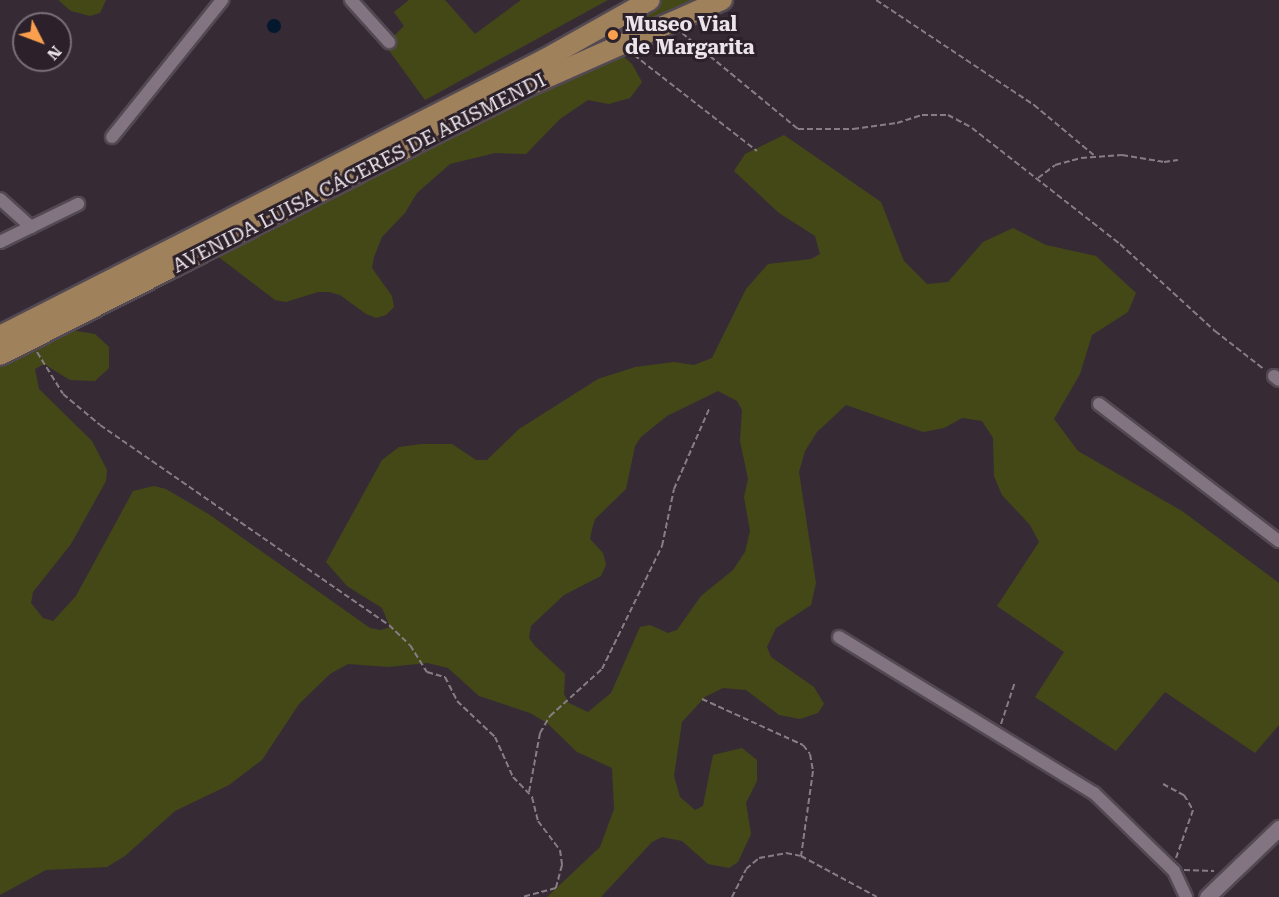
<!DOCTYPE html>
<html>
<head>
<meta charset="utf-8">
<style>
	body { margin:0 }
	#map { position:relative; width:1279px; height:897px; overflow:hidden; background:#362b35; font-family:"Roboto Serif",serif }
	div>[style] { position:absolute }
	.green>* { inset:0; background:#444817 }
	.water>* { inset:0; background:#04182e }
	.round { border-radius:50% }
	.path>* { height:2px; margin-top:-1px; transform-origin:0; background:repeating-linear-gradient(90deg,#867d85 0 6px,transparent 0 9px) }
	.roads { filter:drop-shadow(2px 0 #534952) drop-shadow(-2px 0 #534952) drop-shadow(0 2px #534952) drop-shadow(0 -2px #534952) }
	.minor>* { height:12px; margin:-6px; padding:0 6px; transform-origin:6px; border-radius:6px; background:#827481 }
	.tertiary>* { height:15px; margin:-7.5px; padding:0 7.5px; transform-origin:7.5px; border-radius:7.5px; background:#827481 }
	.primary>* { height:20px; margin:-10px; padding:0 10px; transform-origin:10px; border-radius:10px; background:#9f815c }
	.dots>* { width:16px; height:16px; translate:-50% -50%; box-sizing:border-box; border:3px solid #2c212b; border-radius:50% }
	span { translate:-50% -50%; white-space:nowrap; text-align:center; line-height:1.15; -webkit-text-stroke:6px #2c212b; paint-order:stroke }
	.poi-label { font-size:20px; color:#ebe4ea; font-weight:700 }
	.left { translate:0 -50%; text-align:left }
	.street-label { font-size:20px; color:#ebe4ea }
	.north { position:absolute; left:12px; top:12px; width:60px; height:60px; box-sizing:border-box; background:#2c212b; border:2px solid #786f77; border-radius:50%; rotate:132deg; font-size:16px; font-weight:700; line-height:24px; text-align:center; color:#ebe4ea }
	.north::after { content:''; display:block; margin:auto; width:21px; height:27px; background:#fa9f4e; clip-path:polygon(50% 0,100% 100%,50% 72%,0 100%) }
</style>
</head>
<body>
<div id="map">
	<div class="green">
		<i style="clip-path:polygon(58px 0,106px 0,100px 13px,90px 16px,71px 11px)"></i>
		<i style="clip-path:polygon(409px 0,445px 0,475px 34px,521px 0,608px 0,425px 100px,385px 45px,404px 26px,394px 12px)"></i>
		<i style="clip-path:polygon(662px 0,702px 0,558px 65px,556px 61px)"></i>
		<i style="clip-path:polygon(611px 53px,622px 55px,632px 64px,642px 82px,630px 98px,609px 104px,588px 100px,560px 119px,526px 154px,495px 153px,450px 164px,417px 193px,405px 213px,382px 237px,374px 257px,372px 268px,392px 296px,394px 307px,386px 315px,376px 318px,366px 314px,340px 295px,329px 292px,318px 292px,286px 302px,275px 300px,212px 252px)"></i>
		<i style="clip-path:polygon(evenodd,784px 135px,881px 202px,904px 261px,927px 284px,948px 282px,983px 242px,1013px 228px,1046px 245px,1096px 256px,1136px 293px,1128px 312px,1092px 335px,1080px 374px,1054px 419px,1078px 451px,1182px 511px,1279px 583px,1279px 725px,1255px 753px,1165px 692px,1116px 751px,1035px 697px,1064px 652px,997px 606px,1039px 542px,1030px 525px,1002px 495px,994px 476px,993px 438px,982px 421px,962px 418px,944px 428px,923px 432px,846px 405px,817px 432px,805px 451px,799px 472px,816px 583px,811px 605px,776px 628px,767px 647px,771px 657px,814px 687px,824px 704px,818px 713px,800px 719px,779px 715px,746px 690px,723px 688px,705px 697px,682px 722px,674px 776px,680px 797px,695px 810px,703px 806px,713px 755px,742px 748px,757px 760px,757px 781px,746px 803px,751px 834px,738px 862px,729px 868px,708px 864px,682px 841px,662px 837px,652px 842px,601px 897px,547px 897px,600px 847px,614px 809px,612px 768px,577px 752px,547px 723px,530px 713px,479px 696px,448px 668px,427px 663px,389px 667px,348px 664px,330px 674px,299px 704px,262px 760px,229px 785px,175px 811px,125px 856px,107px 867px,46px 870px,0 895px,0 365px,64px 329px,95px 334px,109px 347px,109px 368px,95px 381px,70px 380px,44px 364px,35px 369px,39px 389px,92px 441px,107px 470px,106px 481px,71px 544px,33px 592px,31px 603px,43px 618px,53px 621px,76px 596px,133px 491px,154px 486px,166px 489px,210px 515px,370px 628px,381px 630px,390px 627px,382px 608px,347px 586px,326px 562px,382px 460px,399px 447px,421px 444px,452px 444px,476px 460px,487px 460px,519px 429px,598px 379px,635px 367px,674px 362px,694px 365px,712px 358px,746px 289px,768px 264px,811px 259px,820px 254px,815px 236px,779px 213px,734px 171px,745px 154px,784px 135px,718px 391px,737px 401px,742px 410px,740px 441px,748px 479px,744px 497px,750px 531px,745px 552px,733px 570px,701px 596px,677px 630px,668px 633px,650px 625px,640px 627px,611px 693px,588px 712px,569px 703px,564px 694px,565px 674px,535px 646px,529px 638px,531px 626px,564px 595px,601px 576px,606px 565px,603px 553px,590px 539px,592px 529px,595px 519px,626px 489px,635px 446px,641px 437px,667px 416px,718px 391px)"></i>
	</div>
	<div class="water">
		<i class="round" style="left:267px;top:19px;width:14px;height:14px"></i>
	</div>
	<div class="path">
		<i style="left:876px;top:0;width:190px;rotate:33.6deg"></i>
		<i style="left:1034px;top:105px;width:81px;rotate:40deg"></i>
		<i style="left:682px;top:33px;width:151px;rotate:39.6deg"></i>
		<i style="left:798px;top:129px;width:55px"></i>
		<i style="left:853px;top:129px;width:44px;rotate:-7.8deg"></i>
		<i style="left:897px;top:123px;width:26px;rotate:-18deg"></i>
		<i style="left:922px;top:115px;width:26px"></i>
		<i style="left:948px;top:115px;width:27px;rotate:28deg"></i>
		<i style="left:972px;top:128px;width:188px;rotate:38.1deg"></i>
		<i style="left:1120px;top:244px;width:129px;rotate:42.5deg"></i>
		<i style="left:1215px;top:331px;width:63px;rotate:38deg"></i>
		<i style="left:634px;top:55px;width:156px;rotate:38deg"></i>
		<i style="left:1038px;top:178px;width:21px;rotate:-37deg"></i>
		<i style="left:1055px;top:165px;width:27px;rotate:-15deg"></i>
		<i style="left:1081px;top:158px;width:41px;rotate:-4.2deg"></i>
		<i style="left:1122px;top:155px;width:43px;rotate:9.5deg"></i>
		<i style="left:1164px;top:162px;width:14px;rotate:-8deg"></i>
		<i style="left:37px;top:352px;width:49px;rotate:58.2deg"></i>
		<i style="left:63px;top:394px;width:48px;rotate:40deg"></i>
		<i style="left:100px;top:425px;width:351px;rotate:34.7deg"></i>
		<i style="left:389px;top:625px;width:29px;rotate:44deg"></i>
		<i style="left:410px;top:645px;width:32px;rotate:58deg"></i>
		<i style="left:427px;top:672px;width:19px;rotate:16deg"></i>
		<i style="left:445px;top:677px;width:27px;rotate:63deg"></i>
		<i style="left:457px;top:701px;width:52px;rotate:43.5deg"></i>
		<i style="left:495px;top:737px;width:44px;rotate:65.8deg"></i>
		<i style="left:513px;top:777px;width:28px;rotate:46deg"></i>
		<i style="left:532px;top:797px;width:25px;rotate:76deg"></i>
		<i style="left:538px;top:821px;width:36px;rotate:53deg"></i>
		<i style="left:560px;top:850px;width:15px;rotate:82deg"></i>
		<i style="left:562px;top:865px;width:24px;rotate:105deg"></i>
		<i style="left:556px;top:888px;width:35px;rotate:165deg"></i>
		<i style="left:702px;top:699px;width:111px;rotate:24.5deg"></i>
		<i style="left:803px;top:745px;width:11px;rotate:52deg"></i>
		<i style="left:810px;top:754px;width:17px;rotate:80deg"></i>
		<i style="left:813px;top:771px;width:86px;rotate:98deg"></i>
		<i style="left:1001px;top:724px;width:44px;rotate:-71.6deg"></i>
		<i style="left:1163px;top:784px;width:24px;rotate:28deg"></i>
		<i style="left:1184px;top:795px;width:17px;rotate:59deg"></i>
		<i style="left:1193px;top:810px;width:51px;rotate:109.5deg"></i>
		<i style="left:529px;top:792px;width:60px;rotate:-79.4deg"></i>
		<i style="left:540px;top:733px;width:20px;rotate:-60deg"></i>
		<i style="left:550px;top:716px;width:70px;rotate:-42.1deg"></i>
		<i style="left:602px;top:669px;width:137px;rotate:-64deg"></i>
		<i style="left:662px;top:546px;width:58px;rotate:-78.1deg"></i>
		<i style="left:674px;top:489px;width:90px;rotate:-66.3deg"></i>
		<i style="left:1184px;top:870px;width:30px;rotate:2deg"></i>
		<i style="left:732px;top:897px;width:31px;rotate:-63deg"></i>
		<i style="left:746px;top:869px;width:17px;rotate:-40deg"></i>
		<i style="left:759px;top:858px;width:27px;rotate:-10deg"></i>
		<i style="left:786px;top:853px;width:15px;rotate:11deg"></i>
		<i style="left:801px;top:856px;width:86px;rotate:28.3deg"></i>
	</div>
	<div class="roads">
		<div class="minor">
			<i style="left:351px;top:0;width:57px;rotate:47.9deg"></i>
			<i style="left:112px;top:137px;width:176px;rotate:-51.2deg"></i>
			<i style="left:0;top:199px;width:42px;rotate:42.1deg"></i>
			<i style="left:0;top:242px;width:87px;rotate:-26deg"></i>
			<i style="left:1274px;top:376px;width:6px;rotate:39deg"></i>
			<i style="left:1099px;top:404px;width:226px;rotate:37.3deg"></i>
			<i style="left:839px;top:637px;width:299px;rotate:31.5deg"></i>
			<i style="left:1094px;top:793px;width:112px;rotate:44.3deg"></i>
			<i style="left:1174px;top:871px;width:29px;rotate:65deg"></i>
		</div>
		<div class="tertiary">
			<i style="left:1207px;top:897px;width:100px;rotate:-43.8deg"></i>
		</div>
		<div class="primary">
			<i style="left:0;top:336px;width:611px;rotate:-26.94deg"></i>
			<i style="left:545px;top:59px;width:120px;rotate:-29.3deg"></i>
			<i style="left:0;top:355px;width:595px;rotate:-27deg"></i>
			<i style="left:530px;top:85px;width:210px;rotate:-23.9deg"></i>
		</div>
	</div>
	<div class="dots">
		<i style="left:613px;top:35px;background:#fa9f4e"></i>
	</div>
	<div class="poi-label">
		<span class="left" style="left:625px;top:36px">Museo Vial<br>de Margarita</span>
	</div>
	<div class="street-label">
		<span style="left:359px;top:173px;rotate:-27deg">AVENIDA LUISA CÁCERES DE ARISMENDI</span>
	</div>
	<div class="north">N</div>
</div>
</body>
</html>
